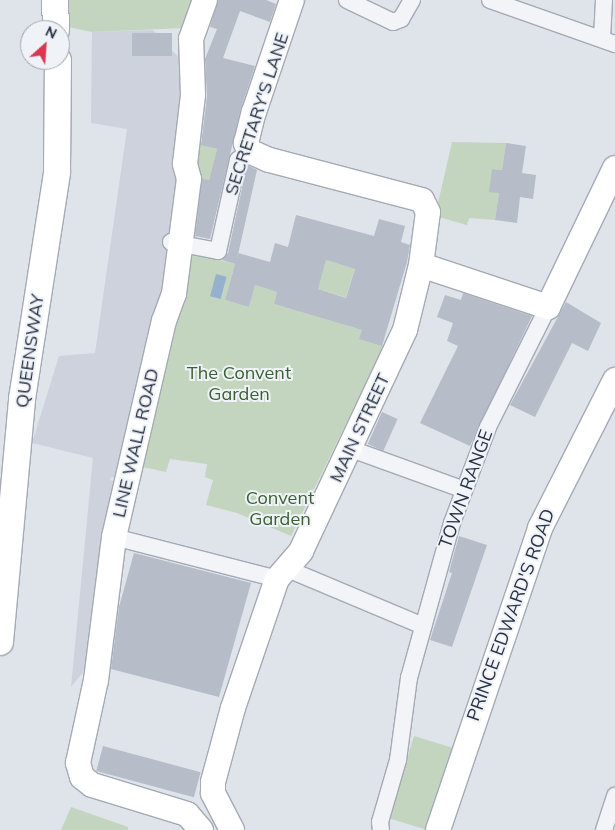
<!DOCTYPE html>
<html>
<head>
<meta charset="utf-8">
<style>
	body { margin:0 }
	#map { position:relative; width:615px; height:830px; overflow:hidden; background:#dfe3ea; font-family:Mulish,sans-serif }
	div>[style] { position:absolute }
	.built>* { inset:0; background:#cdd2dc }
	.green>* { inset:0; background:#c4d5bf; transform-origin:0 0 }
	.water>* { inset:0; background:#96b1cd; transform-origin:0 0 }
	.building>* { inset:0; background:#b6bcc8; transform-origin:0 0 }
	.roads { filter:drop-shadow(1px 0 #a4aab5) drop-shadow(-1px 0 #a4aab5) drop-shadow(0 1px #a4aab5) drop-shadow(0 -1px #a4aab5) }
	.street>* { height:16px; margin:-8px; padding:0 8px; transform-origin:8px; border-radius:8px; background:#f2f4f8 }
	.secondary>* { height:24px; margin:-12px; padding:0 12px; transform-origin:12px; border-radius:12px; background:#fff }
	.primary>* { height:26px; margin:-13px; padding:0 13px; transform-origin:13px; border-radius:13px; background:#fff }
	span { translate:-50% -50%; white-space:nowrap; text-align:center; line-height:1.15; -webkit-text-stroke:4px #eff2f7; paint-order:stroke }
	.street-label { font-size:18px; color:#263043 }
	.park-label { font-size:18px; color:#3a6032 }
	.north { position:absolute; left:20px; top:20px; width:50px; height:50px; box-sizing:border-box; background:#eff2f7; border:1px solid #9fa4af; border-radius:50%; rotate:26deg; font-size:14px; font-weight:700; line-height:20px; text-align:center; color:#263043 }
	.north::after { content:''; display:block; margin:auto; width:18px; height:22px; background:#db374f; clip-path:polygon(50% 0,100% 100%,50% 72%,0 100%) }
</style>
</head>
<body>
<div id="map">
	<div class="built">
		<i style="clip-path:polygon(153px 30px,184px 63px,180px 175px,168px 293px,120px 478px,111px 477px,110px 480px,113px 481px,93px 660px,71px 687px,93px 458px,32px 443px,59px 356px,95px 353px,127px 129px,91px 123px,92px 32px)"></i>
	</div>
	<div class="green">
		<i style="clip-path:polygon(67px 0,196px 0,185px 28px,92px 32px,68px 27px)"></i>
		<i style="clip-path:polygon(452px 142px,506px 143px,502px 170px,492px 169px,499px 193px,495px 220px,469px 218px,467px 225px,435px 216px)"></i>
		<i style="clip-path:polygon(194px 143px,217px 149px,209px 180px,198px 177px)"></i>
		<i style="clip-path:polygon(192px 253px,235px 264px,225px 300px,249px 307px,255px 285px,277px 292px,274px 304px,362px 330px,360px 339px,384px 346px,291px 536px,237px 513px,206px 505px,213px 480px,205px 477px,207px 464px,170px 459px,166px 472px,138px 466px,187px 257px)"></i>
		<i style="left:326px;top:260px;width:30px;height:30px;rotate:17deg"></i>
		<i style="left:414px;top:736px;width:42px;height:86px;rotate:17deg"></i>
		<i style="clip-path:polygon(71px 807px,128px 827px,128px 830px,61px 830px)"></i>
	</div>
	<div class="water">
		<i style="left:216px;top:274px;width:11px;height:23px;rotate:15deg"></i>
	</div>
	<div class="building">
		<i style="clip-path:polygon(218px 0,266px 0,276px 4px,270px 22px,240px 11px,223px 58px,255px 66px,241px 108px,210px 239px,195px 236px,202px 178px,209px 180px,217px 149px,201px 145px,207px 96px,205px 59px,217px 29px,210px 27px)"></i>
		<i style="left:132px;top:33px;width:40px;height:23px"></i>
		<i style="clip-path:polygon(506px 143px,526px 146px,522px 173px,536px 175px,533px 199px,520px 197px,517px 223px,495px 220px,499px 193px,489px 192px,492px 169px,502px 170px)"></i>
		<i style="clip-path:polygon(evenodd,247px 165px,257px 170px,237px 259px,238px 253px,270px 262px,275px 243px,288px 247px,296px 215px,374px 236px,379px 219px,405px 226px,401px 242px,410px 245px,407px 262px,382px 346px,359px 339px,362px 330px,274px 304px,277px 292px,255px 285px,249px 307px,225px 300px,235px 264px,222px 260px,228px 253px,247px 165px,326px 260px,355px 269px,346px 298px,318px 289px,326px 260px)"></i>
		<i style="clip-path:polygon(463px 293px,532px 316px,470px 446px,420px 423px,458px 346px,447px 341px,453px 323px,437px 317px,445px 295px,461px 300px)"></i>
		<i style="clip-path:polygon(566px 302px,601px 323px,588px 351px,572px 343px,535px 417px,510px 405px)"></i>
		<i style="left:382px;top:412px;width:17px;height:35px;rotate:24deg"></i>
		<i style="clip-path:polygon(459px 536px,487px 545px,452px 647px,430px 640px,452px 573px,449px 572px)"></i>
		<i style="clip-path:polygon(134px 553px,251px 583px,219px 697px,111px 669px,119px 607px)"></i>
		<i style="left:103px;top:746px;width:101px;height:26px;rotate:15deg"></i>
	</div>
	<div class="roads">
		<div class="street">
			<i style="left:347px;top:0;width:51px;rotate:25.6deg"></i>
			<i style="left:393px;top:22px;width:9px;rotate:-21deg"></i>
			<i style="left:401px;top:19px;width:22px;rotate:-60deg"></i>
			<i style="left:490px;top:0;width:133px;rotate:19.4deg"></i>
			<i style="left:602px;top:38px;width:38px;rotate:-87deg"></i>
			<i style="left:171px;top:242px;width:48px;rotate:10.8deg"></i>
			<i style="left:218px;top:251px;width:93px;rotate:-77.6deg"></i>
			<i style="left:238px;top:160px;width:14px;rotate:-39deg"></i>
			<i style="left:351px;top:449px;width:120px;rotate:19.9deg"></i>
			<i style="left:114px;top:537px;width:168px;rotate:14.4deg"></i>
			<i style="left:285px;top:568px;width:150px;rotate:22.8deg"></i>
			<i style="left:381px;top:830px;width:8px;rotate:-97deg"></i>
			<i style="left:380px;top:822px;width:65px;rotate:-73.8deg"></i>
			<i style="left:398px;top:760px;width:83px;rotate:-82.4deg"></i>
			<i style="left:409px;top:678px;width:161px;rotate:-74.5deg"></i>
			<i style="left:452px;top:523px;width:103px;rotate:-69.4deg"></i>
			<i style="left:488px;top:427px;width:134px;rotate:-63.4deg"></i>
			<i style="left:604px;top:830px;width:36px;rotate:-72deg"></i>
		</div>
		<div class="secondary">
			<i style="left:421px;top:265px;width:134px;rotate:18.3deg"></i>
			<i style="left:548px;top:307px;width:154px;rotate:-64.3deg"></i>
			<i style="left:201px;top:830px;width:21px;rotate:-131deg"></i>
			<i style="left:187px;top:814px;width:99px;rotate:-163deg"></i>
			<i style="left:92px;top:785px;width:13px;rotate:-141deg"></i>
			<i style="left:82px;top:777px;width:15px;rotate:-106deg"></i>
			<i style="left:78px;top:763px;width:85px;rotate:-77.8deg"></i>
			<i style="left:96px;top:680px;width:144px;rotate:-82.8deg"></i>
			<i style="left:114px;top:537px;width:222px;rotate:-77deg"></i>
			<i style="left:164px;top:321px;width:29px;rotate:-70deg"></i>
			<i style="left:174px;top:294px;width:116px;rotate:-82.6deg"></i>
			<i style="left:189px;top:179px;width:16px;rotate:-105deg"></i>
			<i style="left:185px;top:164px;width:69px;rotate:-83.4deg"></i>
			<i style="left:193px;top:95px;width:56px;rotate:-92deg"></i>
			<i style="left:191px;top:39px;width:41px;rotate:-70.3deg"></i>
			<i style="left:232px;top:830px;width:42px;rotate:-117.2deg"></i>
			<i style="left:213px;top:793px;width:11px;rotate:-90deg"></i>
			<i style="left:213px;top:782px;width:77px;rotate:-74.9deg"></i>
			<i style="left:233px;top:708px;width:136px;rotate:-71.2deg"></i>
			<i style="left:277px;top:579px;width:37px;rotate:-49deg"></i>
			<i style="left:301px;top:551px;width:244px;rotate:-64.8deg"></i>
			<i style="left:405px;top:330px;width:67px;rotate:-76.2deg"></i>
			<i style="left:421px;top:265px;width:53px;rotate:-82.5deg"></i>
			<i style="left:428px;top:212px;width:13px;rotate:-117deg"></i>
			<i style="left:422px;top:200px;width:158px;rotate:-165.3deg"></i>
			<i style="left:269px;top:160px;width:22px;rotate:-156deg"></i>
			<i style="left:249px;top:151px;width:9px;rotate:-111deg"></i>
			<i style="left:246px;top:143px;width:32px;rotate:-76deg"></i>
			<i style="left:254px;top:112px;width:118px;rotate:-71.3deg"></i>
			<i style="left:438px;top:830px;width:319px;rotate:-71.3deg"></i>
			<i style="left:540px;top:528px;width:166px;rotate:-63.1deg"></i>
		</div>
		<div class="primary">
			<i style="left:55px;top:0;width:30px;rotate:88deg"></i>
			<i style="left:0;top:642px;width:244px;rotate:-84.8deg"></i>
			<i style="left:22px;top:399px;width:230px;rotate:-81.2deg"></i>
			<i style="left:57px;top:172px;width:112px;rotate:-89.5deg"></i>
		</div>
	</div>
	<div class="street-label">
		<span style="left:257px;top:114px;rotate:-72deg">SECRETARY'S LANE</span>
		<span style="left:30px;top:351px;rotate:-82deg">QUEENSWAY</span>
		<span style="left:360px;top:428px;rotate:-65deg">MAIN STREET</span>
		<span style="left:136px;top:443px;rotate:-77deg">LINE WALL ROAD</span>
		<span style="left:466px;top:489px;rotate:-70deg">TOWN RANGE</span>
		<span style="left:511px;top:615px;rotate:-70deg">PRINCE EDWARD'S ROAD</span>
	</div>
	<div class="park-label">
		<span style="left:239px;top:384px">The Convent<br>Garden</span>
		<span style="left:280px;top:509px">Convent<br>Garden</span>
	</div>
	<div class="north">N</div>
</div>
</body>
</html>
